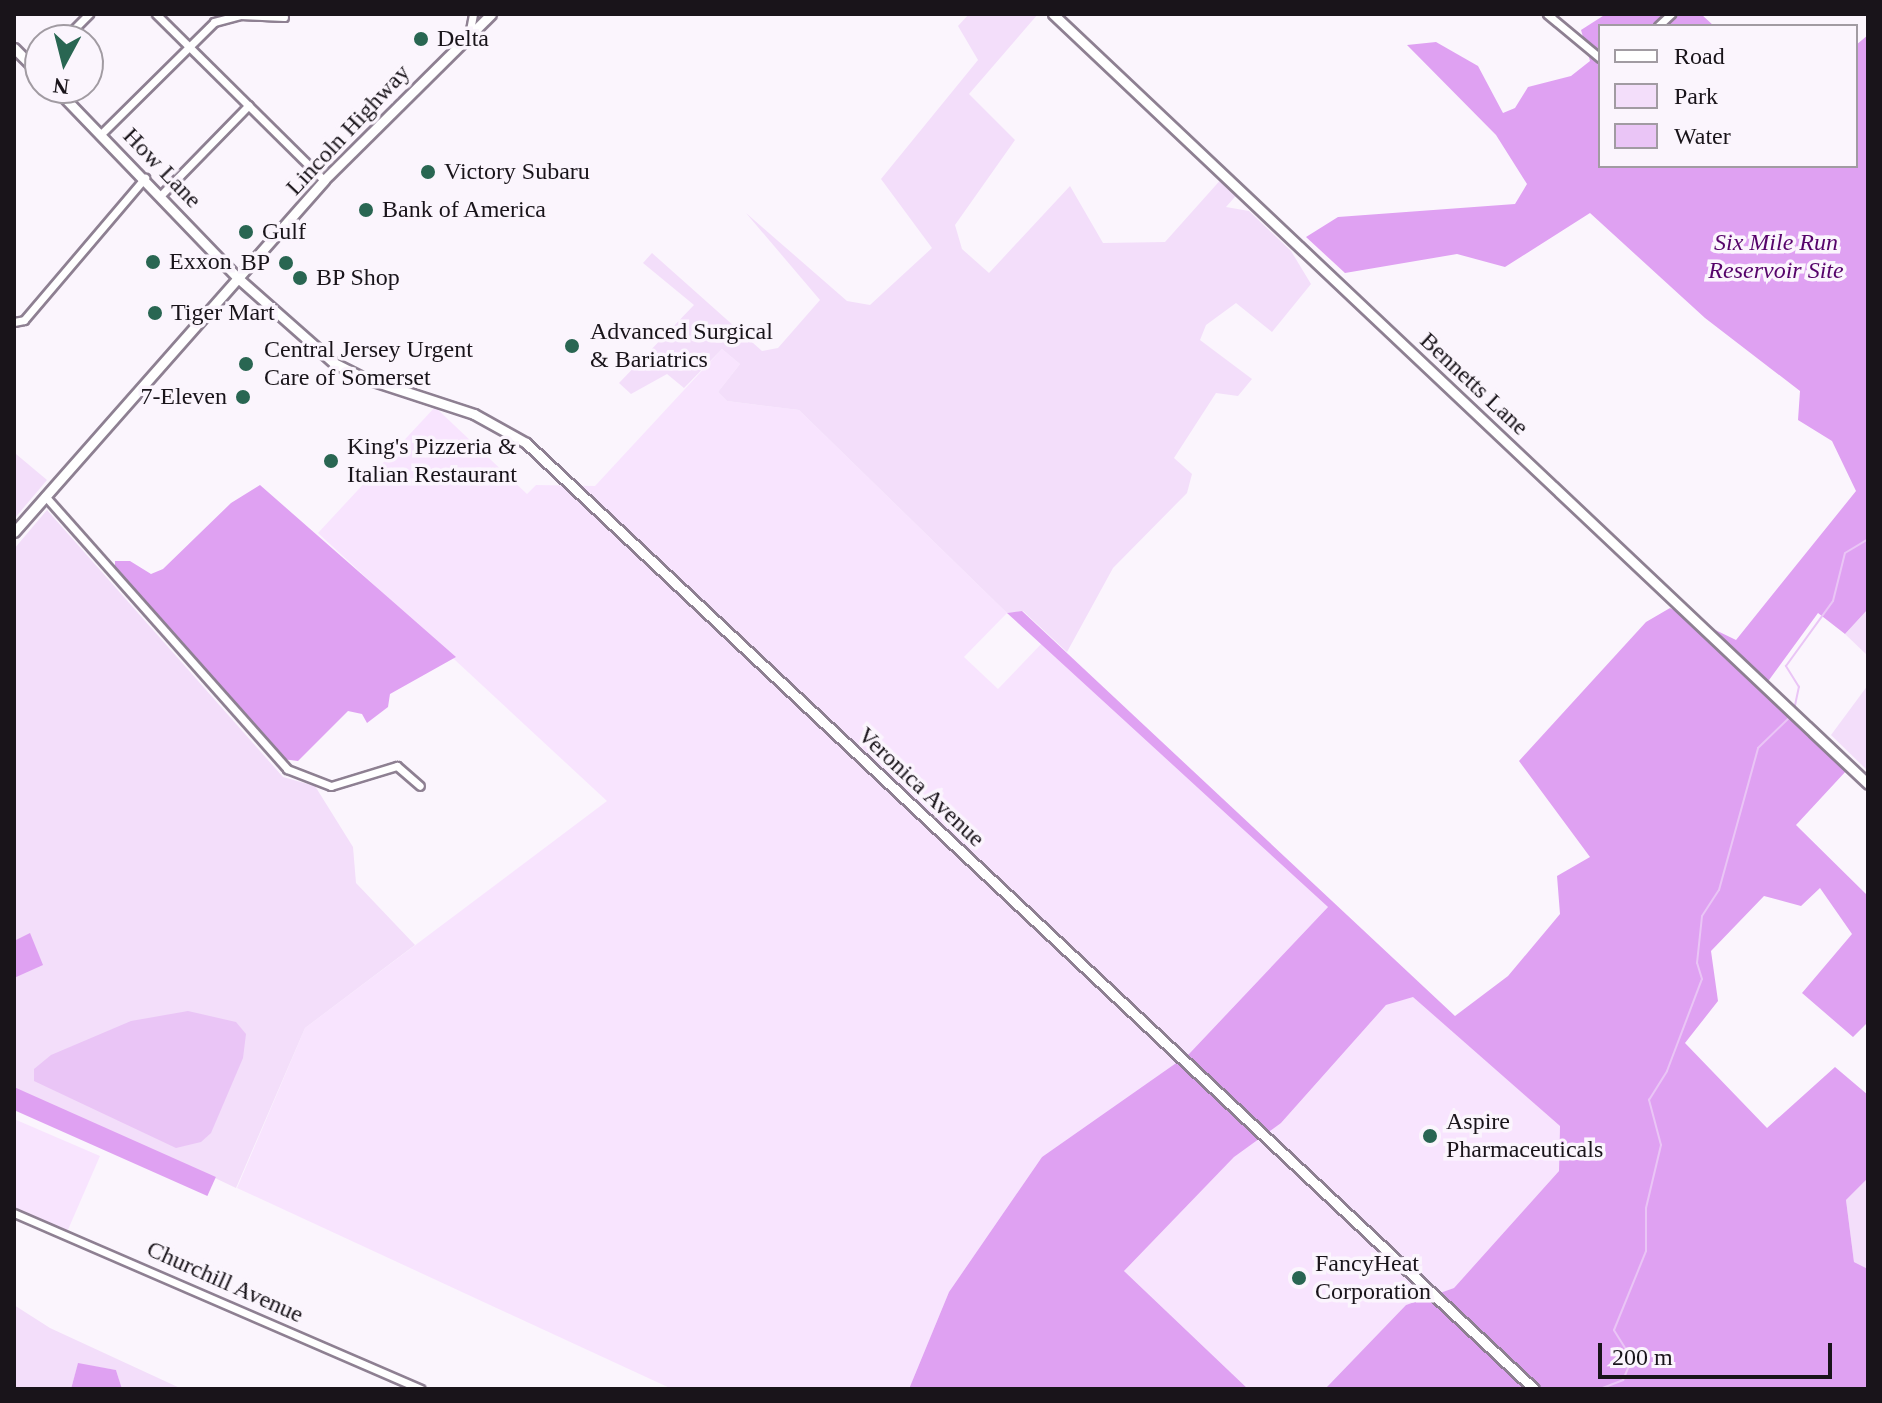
<!DOCTYPE html>
<html>
<head>
<meta charset="utf-8">
<style>
	body { margin:0 }
	#map { position:relative; width:1882px; height:1403px; overflow:hidden; background:#fbf5fd; font-family:Georgia,serif }
	div>[style] { position:absolute }
	.built>* { inset:0; background:#f8e4fe }
	.green>* { inset:0; background:#f3defa }
	.forest>* { inset:0; background:#dfa1f2; transform-origin:0 0 }
	.water>* { inset:0; background:#eac5f6 }
	.stream>* { height:2px; margin:-1px; padding:0 1px; transform-origin:1px; border-radius:1px; background:#eac5f6 }
	.roads { filter:drop-shadow(2px 0 #8e8092) drop-shadow(-2px 0 #8e8092) drop-shadow(0 2px #8e8092) drop-shadow(0 -2px #8e8092) }
	.street>* { height:7px; margin:-3.5px; padding:0 3.5px; transform-origin:3.5px; border-radius:3.5px; background:#fff }
	.secondary>* { height:9px; margin:-4.5px; padding:0 4.5px; transform-origin:4.5px; border-radius:4.5px; background:#fff }
	.dots>* { width:22px; height:22px; translate:-50% -50%; box-sizing:border-box; border:4px solid #fbf5fd; border-radius:50% }
	span { translate:-50% -50%; white-space:nowrap; text-align:center; line-height:1.15; -webkit-text-stroke:7px #fbf5fd; paint-order:stroke }
	.poi-label { font-size:24px; color:#19141a }
	.left { translate:0 -50%; text-align:left }
	.right { translate:-100% -50%; text-align:right }
	.street-label { font-size:24px; color:#19141a }
	.park-label { font-size:24px; color:#56036a; font-style:italic }
	.frame { position:absolute; inset:0; border:16px solid #19141a; pointer-events:none }
	.legend { position:absolute; left:1598px; top:24px; width:260px; height:144px; box-sizing:border-box; background:#fbf5fd; border:2px solid #a19ba2; margin:0; padding:10px 14px; list-style:none; font-size:24px; color:#19141a }
	.legend li { display:flex; align-items:center; gap:16px; height:40px }
	.legend b { width:40px; border:2px solid #a19ba2 }
	.north { position:absolute; left:24px; top:24px; width:80px; height:80px; box-sizing:border-box; background:#fbf5fd; border:2px solid #a19ba2; border-radius:50%; rotate:187deg; font-size:22px; font-weight:700; line-height:32px; text-align:center; color:#19141a }
	.north::after { content:''; display:block; margin:auto; width:28px; height:36px; background:#296652; clip-path:polygon(50% 0,100% 100%,50% 72%,0 100%) }
	.scale { position:absolute; left:1598px; top:1343px; width:234px; height:36px; box-sizing:border-box; border:4px solid #19141a; border-top:0; padding-left:10px; font-size:24px; line-height:28px; white-space:nowrap; color:#19141a; -webkit-text-stroke:6px #fbf5fd; paint-order:stroke }
</style>
</head>
<body>
<div id="map">
	<div class="built">
		<i style="clip-path:polygon(722px 349px,740px 364px,718px 392px,727px 401px,799px 410px,1007px 613px,964px 657px,998px 689px,1044px 641px,1328px 907px,1189px 1054px,1042px 1157px,949px 1292px,909px 1389px,672px 1389px,237px 1188px,305px 1028px,607px 801px,318px 533px,435px 407px,527px 494px,536px 485px,595px 486px)"></i>
		<i style="clip-path:polygon(1413px 996px,1560px 1126px,1559px 1171px,1454px 1288px,1406px 1305px,1325px 1389px,1248px 1389px,1124px 1271px,1255px 1135px,1281px 1123px,1386px 1005px)"></i>
		<i style="clip-path:polygon(14px 1119px,100px 1156px,67px 1232px,14px 1209px)"></i>
	</div>
	<div class="green">
		<i style="clip-path:polygon(969px 14px,1038px 14px,969px 94px,1015px 140px,955px 225px,962px 249px,989px 273px,1070px 186px,1103px 243px,1165px 242px,1224px 176px,1241px 190px,1226px 207px,1249px 211px,1291px 251px,1311px 284px,1272px 332px,1236px 303px,1206px 325px,1200px 340px,1252px 379px,1238px 396px,1216px 393px,1174px 458px,1192px 474px,1187px 493px,1113px 568px,1067px 652px,1023px 611px,1007px 613px,799px 410px,727px 401px,718px 392px,740px 364px,722px 349px,684px 388px,667px 374px,631px 394px,619px 383px,694px 305px,643px 263px,652px 253px,762px 351px,778px 348px,820px 300px,746px 213px,847px 301px,870px 305px,932px 248px,881px 179px,978px 60px,958px 26px)"></i>
		<i style="clip-path:polygon(16px 454px,47px 480px,14px 519px,14px 457px)"></i>
		<i style="clip-path:polygon(47px 510px,283px 777px,315px 786px,353px 847px,356px 883px,415px 945px,305px 1028px,236px 1188px,215px 1178px,206px 1193px,14px 1108px,14px 549px)"></i>
		<i style="clip-path:polygon(1868px 609px,1868px 656px,1845px 634px)"></i>
		<i style="clip-path:polygon(1868px 685px,1868px 771px,1831px 735px)"></i>
		<i style="clip-path:polygon(1868px 1178px,1868px 1256px,1866px 1268px,1854px 1262px,1846px 1200px)"></i>
		<i style="clip-path:polygon(14px 1305px,50px 1328px,182px 1389px,122px 1389px,116px 1370px,78px 1364px,71px 1389px,14px 1389px)"></i>
	</div>
	<div class="forest">
		<i style="clip-path:polygon(1606px 14px,1701px 14px,1714px 26px,1600px 26px,1600px 166px,1856px 166px,1856px 45px,1868px 35px,1868px 609px,1845px 634px,1818px 613px,1761px 691px,1847px 770px,1796px 825px,1868px 896px,1868px 1022px,1853px 1037px,1802px 993px,1852px 934px,1820px 888px,1801px 906px,1764px 896px,1711px 951px,1718px 1001px,1685px 1043px,1767px 1128px,1835px 1067px,1868px 1095px,1868px 1178px,1846px 1200px,1854px 1262px,1866px 1268px,1868px 1256px,1868px 1389px,1325px 1389px,1406px 1305px,1454px 1288px,1559px 1171px,1560px 1126px,1413px 997px,1386px 1005px,1281px 1123px,1234px 1157px,1124px 1271px,1248px 1389px,909px 1389px,949px 1292px,1042px 1157px,1189px 1054px,1328px 907px,1007px 613px,1022px 611px,1455px 1016px,1508px 976px,1560px 914px,1557px 876px,1590px 857px,1519px 761px,1646px 622px,1670px 608px,1736px 640px,1856px 491px,1832px 441px,1798px 420px,1800px 391px,1705px 318px,1590px 213px,1505px 267px,1457px 254px,1345px 273px,1306px 237px,1338px 217px,1515px 204px,1527px 184px,1496px 135px,1407px 45px,1436px 42px,1478px 66px,1503px 113px,1515px 108px,1528px 87px,1571px 76px,1590px 61px,1581px 30px)"></i>
		<i style="clip-path:polygon(260px 485px,456px 657px,390px 694px,388px 707px,367px 723px,362px 714px,348px 711px,298px 761px,282px 759px,115px 574px,115px 561px,130px 561px,151px 574px,163px 569px,231px 503px)"></i>
		<i style="clip-path:polygon(30px 933px,43px 965px,14px 978px,14px 941px)"></i>
		<i style="left:14px;top:1087px;width:221px;height:21px;rotate:24deg"></i>
		<i style="clip-path:polygon(78px 1363px,116px 1370px,122px 1389px,71px 1389px)"></i>
	</div>
	<div class="water">
		<i style="clip-path:polygon(188px 1011px,236px 1022px,246px 1034px,243px 1058px,211px 1133px,201px 1142px,176px 1148px,34px 1081px,34px 1069px,51px 1055px,131px 1021px)"></i>
	</div>
	<div class="stream">
		<i style="left:1794px;top:710px;width:24px;rotate:-78deg"></i>
		<i style="left:1799px;top:687px;width:25px;rotate:-122deg"></i>
		<i style="left:1786px;top:666px;width:80px;rotate:-54.1deg"></i>
		<i style="left:1833px;top:601px;width:49px;rotate:-76deg"></i>
		<i style="left:1845px;top:553px;width:26px;rotate:-31deg"></i>
		<i style="left:1867px;top:540px;width:65px;rotate:-89.1deg"></i>
		<i style="left:1600px;top:1389px;width:25px;rotate:-21deg"></i>
		<i style="left:1623px;top:1380px;width:23px;rotate:-67deg"></i>
		<i style="left:1632px;top:1359px;width:34px;rotate:-122deg"></i>
		<i style="left:1614px;top:1330px;width:85px;rotate:-67.9deg"></i>
		<i style="left:1646px;top:1251px;width:43px;rotate:-90deg"></i>
		<i style="left:1646px;top:1208px;width:65px;rotate:-76.6deg"></i>
		<i style="left:1661px;top:1145px;width:47px;rotate:-104.9deg"></i>
		<i style="left:1649px;top:1100px;width:34px;rotate:-58deg"></i>
		<i style="left:1667px;top:1071px;width:98px;rotate:-69.2deg"></i>
		<i style="left:1702px;top:979px;width:17px;rotate:-107deg"></i>
		<i style="left:1697px;top:963px;width:47px;rotate:-83.9deg"></i>
		<i style="left:1702px;top:916px;width:31px;rotate:-57deg"></i>
		<i style="left:1719px;top:890px;width:147px;rotate:-74.6deg"></i>
		<i style="left:1758px;top:748px;width:46px;rotate:-44.1deg"></i>
	</div>
	<div class="roads">
		<div class="street">
			<i style="left:156px;top:14px;width:236px;rotate:44.7deg"></i>
			<i style="left:1547px;top:14px;width:69px;rotate:39.7deg"></i>
			<i style="left:1658px;top:26px;width:18px;rotate:-43deg"></i>
			<i style="left:469px;top:35px;width:21px;rotate:-79deg"></i>
			<i style="left:63px;top:40px;width:37px;rotate:-45deg"></i>
			<i style="left:101px;top:134px;width:159px;rotate:-44.7deg"></i>
			<i style="left:214px;top:22px;width:27px;rotate:-15deg"></i>
			<i style="left:240px;top:15px;width:44px;rotate:2.6deg"></i>
			<i style="left:162px;top:194px;width:124px;rotate:-45.7deg"></i>
			<i style="left:14px;top:322px;width:10px;rotate:-11deg"></i>
			<i style="left:24px;top:320px;width:187px;rotate:-49.6deg"></i>
			<i style="left:45px;top:496px;width:365px;rotate:48.4deg"></i>
			<i style="left:287px;top:769px;width:47px;rotate:21.1deg"></i>
			<i style="left:331px;top:786px;width:69px;rotate:-16.9deg"></i>
			<i style="left:397px;top:766px;width:30px;rotate:41deg"></i>
			<i style="left:14px;top:1213px;width:443px;rotate:23.4deg"></i>
		</div>
		<div class="secondary">
			<i style="left:1053px;top:14px;width:1121px;rotate:43.37deg"></i>
			<i style="left:14px;top:48px;width:37px;rotate:45deg"></i>
			<i style="left:55px;top:88px;width:265px;rotate:46.1deg"></i>
			<i style="left:239px;top:279px;width:127px;rotate:41.5deg"></i>
			<i style="left:334px;top:363px;width:30px;rotate:27deg"></i>
			<i style="left:361px;top:377px;width:119px;rotate:18.1deg"></i>
			<i style="left:474px;top:414px;width:60px;rotate:29.1deg"></i>
			<i style="left:526px;top:443px;width:1382px;rotate:43.18deg"></i>
			<i style="left:14px;top:532px;width:469px;rotate:-48.6deg"></i>
			<i style="left:324px;top:180px;width:235px;rotate:-44.8deg"></i>
		</div>
	</div>
	<div class="dots">
		<i style="left:421px;top:39px;background:#296652"></i>
		<i style="left:428px;top:172px;background:#296652"></i>
		<i style="left:366px;top:210px;background:#296652"></i>
		<i style="left:246px;top:232px;background:#296652"></i>
		<i style="left:153px;top:262px;background:#296652"></i>
		<i style="left:286px;top:263px;background:#296652"></i>
		<i style="left:300px;top:278px;background:#296652"></i>
		<i style="left:155px;top:313px;background:#296652"></i>
		<i style="left:572px;top:346px;background:#296652"></i>
		<i style="left:246px;top:364px;background:#296652"></i>
		<i style="left:243px;top:397px;background:#296652"></i>
		<i style="left:331px;top:461px;background:#296652"></i>
		<i style="left:1430px;top:1136px;background:#296652"></i>
		<i style="left:1299px;top:1278px;background:#296652"></i>
	</div>
	<div class="poi-label">
		<span class="left" style="left:437px;top:39px">Delta</span>
		<span class="left" style="left:444px;top:172px">Victory Subaru</span>
		<span class="left" style="left:382px;top:210px">Bank of America</span>
		<span class="left" style="left:262px;top:232px">Gulf</span>
		<span class="left" style="left:169px;top:262px">Exxon</span>
		<span class="right" style="left:270px;top:263px">BP</span>
		<span class="left" style="left:316px;top:278px">BP Shop</span>
		<span class="left" style="left:171px;top:313px">Tiger Mart</span>
		<span class="left" style="left:590px;top:346px">Advanced Surgical<br>&amp; Bariatrics</span>
		<span class="left" style="left:264px;top:364px">Central Jersey Urgent<br>Care of Somerset</span>
		<span class="right" style="left:227px;top:397px">7-Eleven</span>
		<span class="left" style="left:347px;top:461px">King's Pizzeria &amp;<br>Italian Restaurant</span>
		<span class="left" style="left:1446px;top:1136px">Aspire<br>Pharmaceuticals</span>
		<span class="left" style="left:1315px;top:1278px">FancyHeat<br>Corporation</span>
	</div>
	<div class="street-label">
		<span style="left:348px;top:130px;rotate:-47deg">Lincoln Highway</span>
		<span style="left:162px;top:168px;rotate:46deg">How Lane</span>
		<span style="left:1474px;top:384px;rotate:43deg">Bennetts Lane</span>
		<span style="left:921px;top:787px;rotate:43deg">Veronica Avenue</span>
		<span style="left:225px;top:1282px;rotate:24deg">Churchill Avenue</span>
	</div>
	<div class="park-label">
		<span style="left:1776px;top:257px">Six Mile Run<br>Reservoir Site</span>
	</div>
	<div class="frame"></div>
	<ul class="legend">
	<li><b style="height:10px;background:#fff"></b>Road</li>
	<li><b style="height:22px;background:#f3defa"></b>Park</li>
	<li><b style="height:22px;background:#eac5f6"></b>Water</li>
	</ul>
	<div class="north">N</div>
	<div class="scale">200 m</div>
</div>
</body>
</html>
